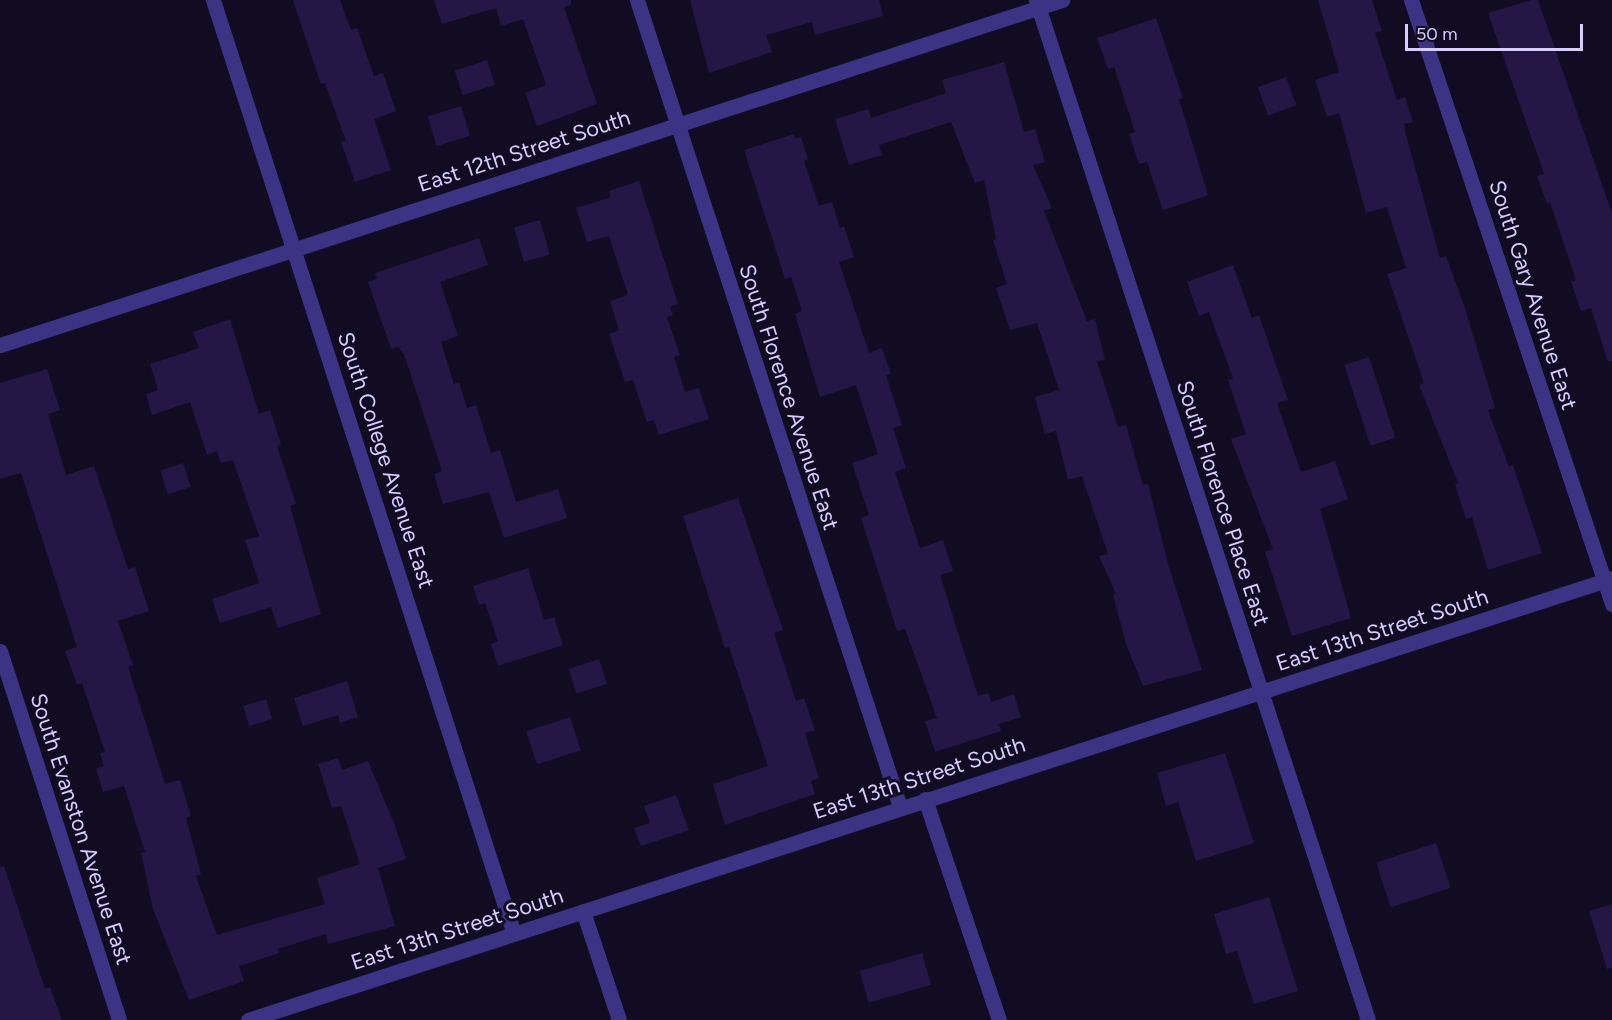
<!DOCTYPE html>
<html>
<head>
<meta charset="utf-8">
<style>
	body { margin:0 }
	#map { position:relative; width:1612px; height:1020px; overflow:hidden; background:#110c22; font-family:Figtree,sans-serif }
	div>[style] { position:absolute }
	.building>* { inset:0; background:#241645; transform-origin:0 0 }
	.minor>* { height:15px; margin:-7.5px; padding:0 7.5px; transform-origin:7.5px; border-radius:7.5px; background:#3d3385 }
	span { translate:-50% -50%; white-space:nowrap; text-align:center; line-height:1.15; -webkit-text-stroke:6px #110c22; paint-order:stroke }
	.street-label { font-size:22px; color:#d7cdff }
	.scale { position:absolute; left:1405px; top:24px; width:178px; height:27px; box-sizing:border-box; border:3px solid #d7cdff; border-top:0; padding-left:8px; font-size:18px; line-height:21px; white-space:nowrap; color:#d7cdff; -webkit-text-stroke:4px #110c22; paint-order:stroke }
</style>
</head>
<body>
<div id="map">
	<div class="building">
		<i style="clip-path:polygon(293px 0,340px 0,351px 30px,357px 28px,374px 76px,383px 73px,396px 111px,374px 119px,391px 170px,355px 182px,341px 142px,346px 141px,325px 83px,321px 84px)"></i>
		<i style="clip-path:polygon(434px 0,571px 0,571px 5px,564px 7px,597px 104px,537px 126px,525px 93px,546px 85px,523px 19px,501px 26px,496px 8px,442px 24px)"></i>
		<i style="clip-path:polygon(690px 0,879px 0,883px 16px,815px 35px,812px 22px,766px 35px,772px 52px,709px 73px)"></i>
		<i style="clip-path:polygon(1318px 0,1372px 0,1382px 31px,1375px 33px,1397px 100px,1405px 97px,1413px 122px,1404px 124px,1406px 135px,1440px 258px,1446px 256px,1464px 305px,1495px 408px,1488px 410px,1509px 467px,1513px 465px,1542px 553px,1488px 570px,1472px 517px,1466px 519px,1455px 484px,1458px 483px,1419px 385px,1424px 383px,1387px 274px,1406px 268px,1387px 207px,1366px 213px,1339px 113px,1327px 117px,1315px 80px,1339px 72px)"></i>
		<i style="clip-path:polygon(1531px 0,1538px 0,1612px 213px,1612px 361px,1608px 362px,1591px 308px,1581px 311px,1571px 282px,1576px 280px,1550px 202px,1547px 204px,1537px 176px,1544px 174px,1488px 13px)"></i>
		<i style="clip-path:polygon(1156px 18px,1183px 98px,1179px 99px,1208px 195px,1163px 210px,1147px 162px,1139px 164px,1129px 134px,1135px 132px,1114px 67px,1108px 69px,1097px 38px)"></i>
		<i style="left:487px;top:60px;width:26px;height:34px;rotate:72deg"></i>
		<i style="clip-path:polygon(1004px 62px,1024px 132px,1035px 129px,1045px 162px,1033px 165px,1052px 208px,1044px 211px,1087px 321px,1095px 319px,1105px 360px,1097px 361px,1118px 427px,1126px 425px,1143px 485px,1148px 484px,1168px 564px,1202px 670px,1143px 686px,1126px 644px,1113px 595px,1116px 594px,1099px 556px,1108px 554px,1082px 476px,1068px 480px,1056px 431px,1045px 434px,1035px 397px,1059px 390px,1037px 323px,1010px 330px,996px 288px,1007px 284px,993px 240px,996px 239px,984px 180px,975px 183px,951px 122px,879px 145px,882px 155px,849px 165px,835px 119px,868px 109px,871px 118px,946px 93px,942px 80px)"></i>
		<i style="left:1286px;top:77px;width:30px;height:30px;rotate:70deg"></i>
		<i style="left:461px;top:106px;width:31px;height:35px;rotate:73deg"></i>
		<i style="clip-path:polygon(794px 134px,795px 139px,801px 137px,808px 159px,804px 161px,819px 206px,832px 202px,840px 228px,844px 226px,854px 257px,839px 262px,869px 353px,882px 348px,891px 374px,886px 375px,902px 425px,893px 428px,906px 468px,895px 472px,920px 548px,943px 540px,953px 571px,940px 575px,978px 696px,988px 693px,991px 702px,1014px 694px,1021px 717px,999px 724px,1001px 731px,935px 752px,925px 721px,937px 718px,905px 629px,897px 631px,861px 518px,869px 515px,852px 463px,878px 454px,856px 385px,820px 397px,795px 314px,802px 311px,791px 277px,785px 279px,744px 150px)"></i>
		<i style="clip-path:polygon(639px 181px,678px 304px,670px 307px,673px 315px,667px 317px,680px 355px,674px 357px,685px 392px,699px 388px,709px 419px,659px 435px,654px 420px,647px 422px,633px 380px,625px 382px,609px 334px,619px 330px,610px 301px,628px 295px,609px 236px,587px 242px,576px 208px,611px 197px,609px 191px)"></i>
		<i style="left:540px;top:220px;width:36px;height:27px;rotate:74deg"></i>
		<i style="clip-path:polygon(479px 238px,488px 265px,440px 282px,458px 336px,441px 342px,454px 384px,459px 382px,467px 408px,476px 405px,491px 453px,500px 450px,516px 502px,558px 489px,567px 518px,504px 538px,489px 492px,443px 504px,434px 474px,442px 471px,404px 354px,398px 347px,391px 349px,368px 282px,377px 279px,375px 273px)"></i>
		<i style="clip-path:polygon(1233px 265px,1252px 318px,1259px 315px,1288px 400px,1277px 403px,1301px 472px,1335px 461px,1348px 499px,1320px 509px,1351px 618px,1292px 636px,1265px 552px,1273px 549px,1231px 439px,1246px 434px,1228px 380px,1233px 378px,1209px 312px,1199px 316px,1187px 282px)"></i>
		<i style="clip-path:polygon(230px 319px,259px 414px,270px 410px,281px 444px,277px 446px,296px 504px,290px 506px,321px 614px,278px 628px,271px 607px,220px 623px,212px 599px,259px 583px,245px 540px,259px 536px,233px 460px,221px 463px,217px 451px,207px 455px,190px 402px,152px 415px,146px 394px,158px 390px,150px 364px,199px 348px,193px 332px)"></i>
		<i style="left:1369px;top:357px;width:85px;height:26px;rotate:72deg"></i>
		<i style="clip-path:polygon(47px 369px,60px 410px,48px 414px,66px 475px,94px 466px,128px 569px,135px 567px,149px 611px,118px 621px,133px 665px,128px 667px,165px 784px,180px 780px,191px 816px,186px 818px,201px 874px,196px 876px,217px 935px,325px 904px,317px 878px,360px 864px,341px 806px,332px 808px,318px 764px,338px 758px,342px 770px,368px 761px,394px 823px,406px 859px,378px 868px,395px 926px,328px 944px,326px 934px,278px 949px,279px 953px,239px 966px,244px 981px,189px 1000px,153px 909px,141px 853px,145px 852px,124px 786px,103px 792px,96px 769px,104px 766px,100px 753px,105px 752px,82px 683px,77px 685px,65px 651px,77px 647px,21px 473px,0 479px,0 383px)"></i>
		<i style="left:183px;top:463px;width:25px;height:24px;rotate:72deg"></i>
		<i style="clip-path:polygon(738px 498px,783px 630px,774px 633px,796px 701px,804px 698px,815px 730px,805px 733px,819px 778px,811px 781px,815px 794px,725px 825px,713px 784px,768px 766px,729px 647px,725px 648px,683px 516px)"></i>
		<i style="clip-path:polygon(528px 568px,544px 620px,554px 617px,563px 645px,498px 666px,491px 644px,498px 641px,485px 603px,479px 605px,473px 586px)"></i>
		<i style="left:599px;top:659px;width:26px;height:32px;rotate:72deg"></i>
		<i style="clip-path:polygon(347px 681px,358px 717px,340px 723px,338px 715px,303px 726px,294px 698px)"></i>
		<i style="left:266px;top:699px;width:21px;height:24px;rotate:73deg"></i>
		<i style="left:570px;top:717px;width:35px;height:46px;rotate:72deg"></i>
		<i style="clip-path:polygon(1225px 753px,1254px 843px,1196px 861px,1178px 802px,1166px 806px,1157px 773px)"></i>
		<i style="clip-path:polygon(676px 795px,689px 830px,641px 846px,634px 828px,650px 823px,644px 806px)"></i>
		<i style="left:1436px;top:843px;width:47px;height:63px;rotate:72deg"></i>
		<i style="clip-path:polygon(4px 866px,45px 989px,50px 987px,62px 1020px,0 1020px,0 867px)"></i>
		<i style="clip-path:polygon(1269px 897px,1298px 991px,1254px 1004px,1237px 951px,1226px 954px,1214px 914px)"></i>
		<i style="clip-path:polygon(1612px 904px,1612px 968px,1607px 969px,1589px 911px)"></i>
		<i style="left:922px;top:953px;width:33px;height:65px;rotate:74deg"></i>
	</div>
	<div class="minor">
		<i style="left:213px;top:0;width:981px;rotate:72.14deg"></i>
		<i style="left:637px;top:0;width:849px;rotate:71.95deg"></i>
		<i style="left:1036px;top:0;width:1073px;rotate:71.97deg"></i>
		<i style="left:1411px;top:0;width:637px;rotate:71.59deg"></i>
		<i style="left:0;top:345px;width:1117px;rotate:-18deg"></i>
		<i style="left:0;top:651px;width:388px;rotate:72.1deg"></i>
		<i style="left:925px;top:799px;width:233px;rotate:71.5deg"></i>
		<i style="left:583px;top:911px;width:115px;rotate:71.7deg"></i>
		<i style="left:248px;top:1020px;width:1434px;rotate:-17.95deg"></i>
	</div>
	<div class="street-label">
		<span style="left:524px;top:151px;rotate:-18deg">East 12th Street South</span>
		<span style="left:1533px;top:295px;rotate:72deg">South Gary Avenue East</span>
		<span style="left:789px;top:397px;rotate:72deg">South Florence Avenue East</span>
		<span style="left:386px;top:460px;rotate:72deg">South College Avenue East</span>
		<span style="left:1223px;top:503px;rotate:72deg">South Florence Place East</span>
		<span style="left:1382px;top:630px;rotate:-18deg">East 13th Street South</span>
		<span style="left:919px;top:778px;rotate:-18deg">East 13th Street South</span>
		<span style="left:81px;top:829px;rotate:72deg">South Evanston Avenue East</span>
		<span style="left:457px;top:929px;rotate:-18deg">East 13th Street South</span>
	</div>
	<div class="scale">50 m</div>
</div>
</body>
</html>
